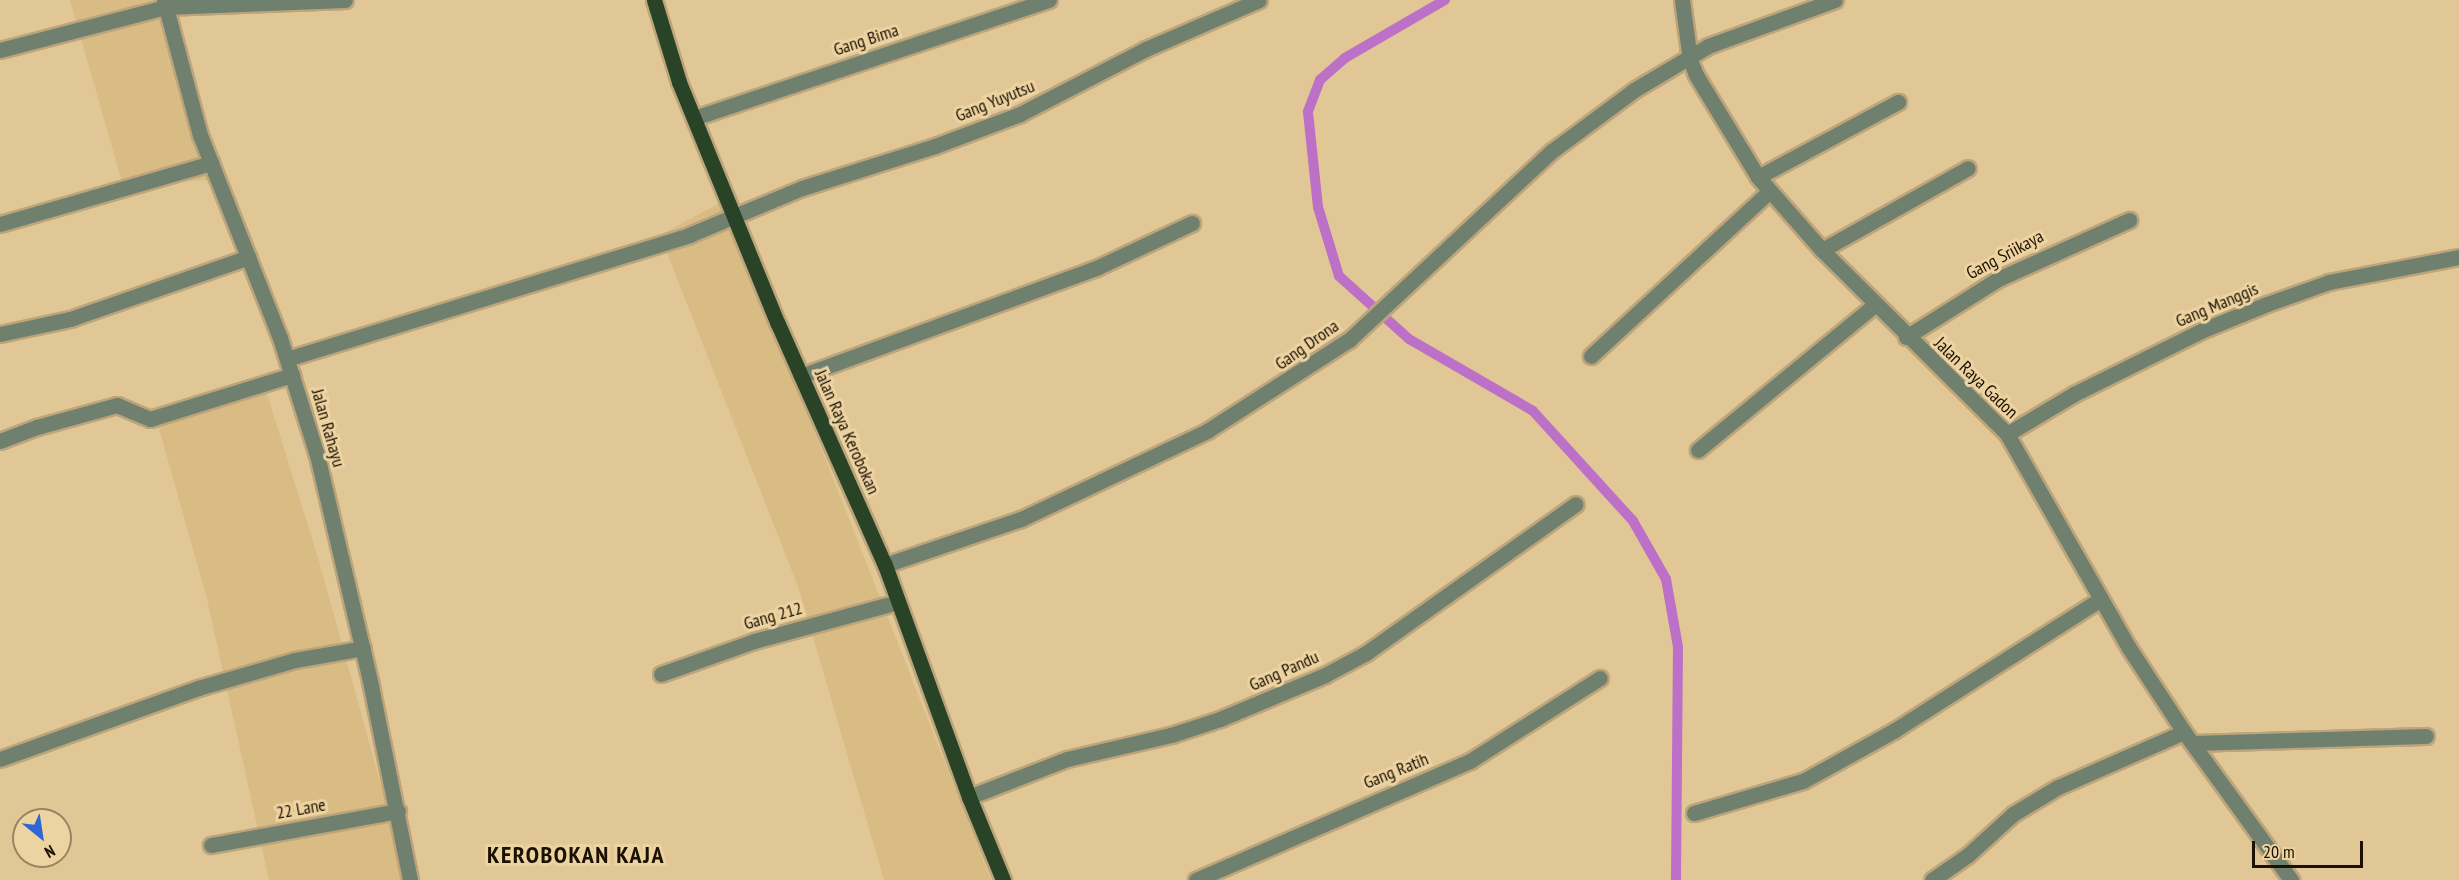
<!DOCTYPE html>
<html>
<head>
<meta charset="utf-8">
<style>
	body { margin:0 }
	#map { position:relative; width:2459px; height:880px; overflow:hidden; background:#e1c696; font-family:"PT Sans Narrow",sans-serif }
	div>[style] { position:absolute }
	.built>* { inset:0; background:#d9bb84 }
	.stream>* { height:10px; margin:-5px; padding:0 5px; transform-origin:5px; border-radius:5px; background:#bc70c7 }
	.roads { filter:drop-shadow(2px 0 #bda57b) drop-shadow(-2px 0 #bda57b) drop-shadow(0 2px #bda57b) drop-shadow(0 -2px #bda57b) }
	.minor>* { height:15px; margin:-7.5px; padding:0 7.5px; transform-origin:7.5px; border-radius:7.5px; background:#70806f }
	.primary>* { height:15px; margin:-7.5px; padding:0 7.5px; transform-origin:7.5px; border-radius:7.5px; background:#284326 }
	span { translate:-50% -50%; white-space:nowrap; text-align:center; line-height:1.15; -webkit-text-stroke:6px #eed3a2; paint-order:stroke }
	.street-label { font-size:18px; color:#1a1101 }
	.district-label { font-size:24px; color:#1a1101; font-weight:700; letter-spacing:1.5px }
	.north { position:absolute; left:12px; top:808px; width:60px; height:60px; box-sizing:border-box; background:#eed3a2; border:2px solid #998562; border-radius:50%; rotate:150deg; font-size:16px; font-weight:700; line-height:24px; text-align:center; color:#1a1101 }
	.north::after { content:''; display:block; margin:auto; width:21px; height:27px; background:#2f65d4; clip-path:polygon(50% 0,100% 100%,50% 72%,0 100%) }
	.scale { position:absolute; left:2252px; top:841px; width:111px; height:27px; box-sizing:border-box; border:3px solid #1a1101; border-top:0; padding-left:8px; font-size:18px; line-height:21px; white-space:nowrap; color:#1a1101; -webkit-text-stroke:4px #eed3a2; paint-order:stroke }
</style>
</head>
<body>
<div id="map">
	<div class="built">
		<i style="clip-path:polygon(70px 0,170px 0,211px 180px,122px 182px)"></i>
		<i style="clip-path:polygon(724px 201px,991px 880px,884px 880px,799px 589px,660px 235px)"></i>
		<i style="clip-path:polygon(263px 381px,319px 561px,407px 880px,269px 880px,207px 599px,155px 414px)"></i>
	</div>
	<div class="stream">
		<i style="left:1445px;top:0;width:116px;rotate:149.9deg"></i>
		<i style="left:1345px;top:58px;width:33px;rotate:139deg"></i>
		<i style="left:1320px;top:80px;width:34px;rotate:111deg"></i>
		<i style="left:1308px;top:112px;width:96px;rotate:84deg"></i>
		<i style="left:1318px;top:207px;width:72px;rotate:73.1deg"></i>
		<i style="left:1339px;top:276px;width:94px;rotate:42deg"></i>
		<i style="left:1409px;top:339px;width:143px;rotate:30.1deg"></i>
		<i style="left:1533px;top:411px;width:149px;rotate:47.7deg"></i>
		<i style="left:1633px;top:521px;width:67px;rotate:60.4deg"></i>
		<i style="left:1666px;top:579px;width:69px;rotate:80deg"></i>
		<i style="left:1678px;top:647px;width:233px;rotate:90.5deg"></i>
	</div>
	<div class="roads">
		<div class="minor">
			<i style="left:164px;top:0;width:140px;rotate:75.1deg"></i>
			<i style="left:200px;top:135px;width:218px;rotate:68.5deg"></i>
			<i style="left:280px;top:338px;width:123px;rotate:72.5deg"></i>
			<i style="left:317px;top:455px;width:237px;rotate:76.8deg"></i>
			<i style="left:371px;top:686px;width:198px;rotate:78.6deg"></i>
			<i style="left:1682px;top:0;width:61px;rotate:82.4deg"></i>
			<i style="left:1690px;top:60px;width:16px;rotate:68deg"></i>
			<i style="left:1696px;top:75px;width:119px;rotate:58.7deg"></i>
			<i style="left:1758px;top:177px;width:97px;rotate:48.8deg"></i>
			<i style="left:1822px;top:250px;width:261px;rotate:44.8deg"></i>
			<i style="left:2007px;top:434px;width:246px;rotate:60.3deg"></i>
			<i style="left:2129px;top:648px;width:100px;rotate:56.8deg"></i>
			<i style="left:2184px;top:732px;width:183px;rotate:54.1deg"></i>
			<i style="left:0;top:50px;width:171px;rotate:-14.6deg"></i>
			<i style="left:165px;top:7px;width:180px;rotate:-2.2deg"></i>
			<i style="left:694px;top:118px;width:374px;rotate:-18.4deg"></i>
			<i style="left:1758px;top:177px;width:159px;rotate:-28.2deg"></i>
			<i style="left:0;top:224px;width:220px;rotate:-16.1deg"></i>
			<i style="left:1822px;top:250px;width:167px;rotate:-29.3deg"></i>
			<i style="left:0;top:334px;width:72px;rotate:-12.1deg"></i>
			<i style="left:70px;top:319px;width:189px;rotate:-19.1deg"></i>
			<i style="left:1906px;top:337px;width:109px;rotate:-32.2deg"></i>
			<i style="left:1998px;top:279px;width:144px;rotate:-24.2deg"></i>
			<i style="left:1591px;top:356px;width:242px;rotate:-42.7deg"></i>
			<i style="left:287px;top:359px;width:421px;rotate:-17.1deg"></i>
			<i style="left:689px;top:235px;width:122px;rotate:-22.6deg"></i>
			<i style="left:802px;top:188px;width:139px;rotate:-17.5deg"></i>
			<i style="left:935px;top:146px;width:91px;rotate:-20.6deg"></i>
			<i style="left:1020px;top:114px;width:142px;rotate:-27.3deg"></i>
			<i style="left:1146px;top:49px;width:123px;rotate:-23.4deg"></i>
			<i style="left:801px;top:376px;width:314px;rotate:-20.1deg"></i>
			<i style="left:1096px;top:268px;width:106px;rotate:-25.1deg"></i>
			<i style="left:2007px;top:434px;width:78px;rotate:-30.8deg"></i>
			<i style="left:2074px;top:394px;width:144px;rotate:-26.4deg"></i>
			<i style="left:2203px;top:330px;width:69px;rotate:-22.1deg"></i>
			<i style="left:2267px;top:304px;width:66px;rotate:-19.5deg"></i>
			<i style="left:2329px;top:282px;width:132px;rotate:-10.9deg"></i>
			<i style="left:0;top:441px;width:40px;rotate:-21deg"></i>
			<i style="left:37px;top:427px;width:83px;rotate:-15.4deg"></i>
			<i style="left:117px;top:405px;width:36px;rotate:23deg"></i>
			<i style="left:150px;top:419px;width:149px;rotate:-17.2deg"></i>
			<i style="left:1698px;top:450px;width:230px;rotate:-39.4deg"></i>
			<i style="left:885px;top:565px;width:144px;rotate:-18.7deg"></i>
			<i style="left:1021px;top:519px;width:206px;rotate:-25.3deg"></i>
			<i style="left:1207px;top:431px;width:169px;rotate:-32.7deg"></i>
			<i style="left:1349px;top:340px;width:277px;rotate:-43deg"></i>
			<i style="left:1552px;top:151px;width:102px;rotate:-36.6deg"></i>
			<i style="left:1634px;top:90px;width:86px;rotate:-30.7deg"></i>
			<i style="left:1708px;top:46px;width:135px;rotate:-19.9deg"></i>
			<i style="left:661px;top:674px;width:99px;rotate:-19.5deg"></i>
			<i style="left:754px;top:641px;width:149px;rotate:-15.2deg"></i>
			<i style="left:2192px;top:743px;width:234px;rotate:-1.7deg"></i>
			<i style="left:0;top:759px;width:210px;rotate:-19.7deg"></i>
			<i style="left:198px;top:688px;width:101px;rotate:-16.1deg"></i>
			<i style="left:295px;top:660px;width:69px;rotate:-10deg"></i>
			<i style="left:969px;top:797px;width:105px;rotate:-21.2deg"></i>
			<i style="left:1067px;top:759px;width:107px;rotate:-13deg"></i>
			<i style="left:1171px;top:735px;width:52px;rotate:-18.1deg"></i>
			<i style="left:1220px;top:719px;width:114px;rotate:-22.7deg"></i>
			<i style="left:1325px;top:675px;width:47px;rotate:-28.2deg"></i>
			<i style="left:1366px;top:653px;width:257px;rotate:-35.4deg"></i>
			<i style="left:1694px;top:813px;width:114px;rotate:-16.4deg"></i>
			<i style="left:1803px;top:781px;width:105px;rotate:-29deg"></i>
			<i style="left:1895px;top:730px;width:244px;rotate:-32.5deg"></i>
			<i style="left:211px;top:845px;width:190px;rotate:-10.3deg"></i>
			<i style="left:1196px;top:880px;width:299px;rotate:-23.5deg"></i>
			<i style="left:1470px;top:761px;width:154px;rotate:-32.6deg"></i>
			<i style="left:1932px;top:880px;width:44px;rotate:-34.8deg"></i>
			<i style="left:1968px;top:855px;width:61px;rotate:-42.3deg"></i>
			<i style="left:2013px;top:814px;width:52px;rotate:-31deg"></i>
			<i style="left:2058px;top:787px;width:137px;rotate:-23.6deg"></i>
		</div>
		<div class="primary">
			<i style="left:654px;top:0;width:86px;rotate:73deg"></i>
			<i style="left:679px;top:82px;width:261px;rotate:67.8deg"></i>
			<i style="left:778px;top:324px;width:264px;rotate:66.1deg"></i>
			<i style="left:885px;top:565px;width:247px;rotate:70.1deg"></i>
			<i style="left:969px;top:797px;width:90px;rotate:67.7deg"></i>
		</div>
	</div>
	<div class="street-label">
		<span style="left:866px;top:40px;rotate:-18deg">Gang Bima</span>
		<span style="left:995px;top:101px;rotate:-22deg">Gang Yuyutsu</span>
		<span style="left:2005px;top:255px;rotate:-28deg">Gang Sriikaya</span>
		<span style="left:2217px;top:305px;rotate:-23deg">Gang Manggis</span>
		<span style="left:1307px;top:345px;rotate:-35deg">Gang Drona</span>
		<span style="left:1976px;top:378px;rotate:44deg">Jalan Raya Gadon</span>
		<span style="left:328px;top:428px;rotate:74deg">Jalan Rahayu</span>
		<span style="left:847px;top:432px;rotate:66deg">Jalan Raya Kerobokan</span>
		<span style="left:773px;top:616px;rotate:-16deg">Gang 212</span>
		<span style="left:1284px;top:671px;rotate:-24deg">Gang Pandu</span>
		<span style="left:1396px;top:771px;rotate:-22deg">Gang Ratih</span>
		<span style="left:301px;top:809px;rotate:-10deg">22 Lane</span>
	</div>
	<div class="district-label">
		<span style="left:576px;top:855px">KEROBOKAN KAJA</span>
	</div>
	<div class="north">N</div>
	<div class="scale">20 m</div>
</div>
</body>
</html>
